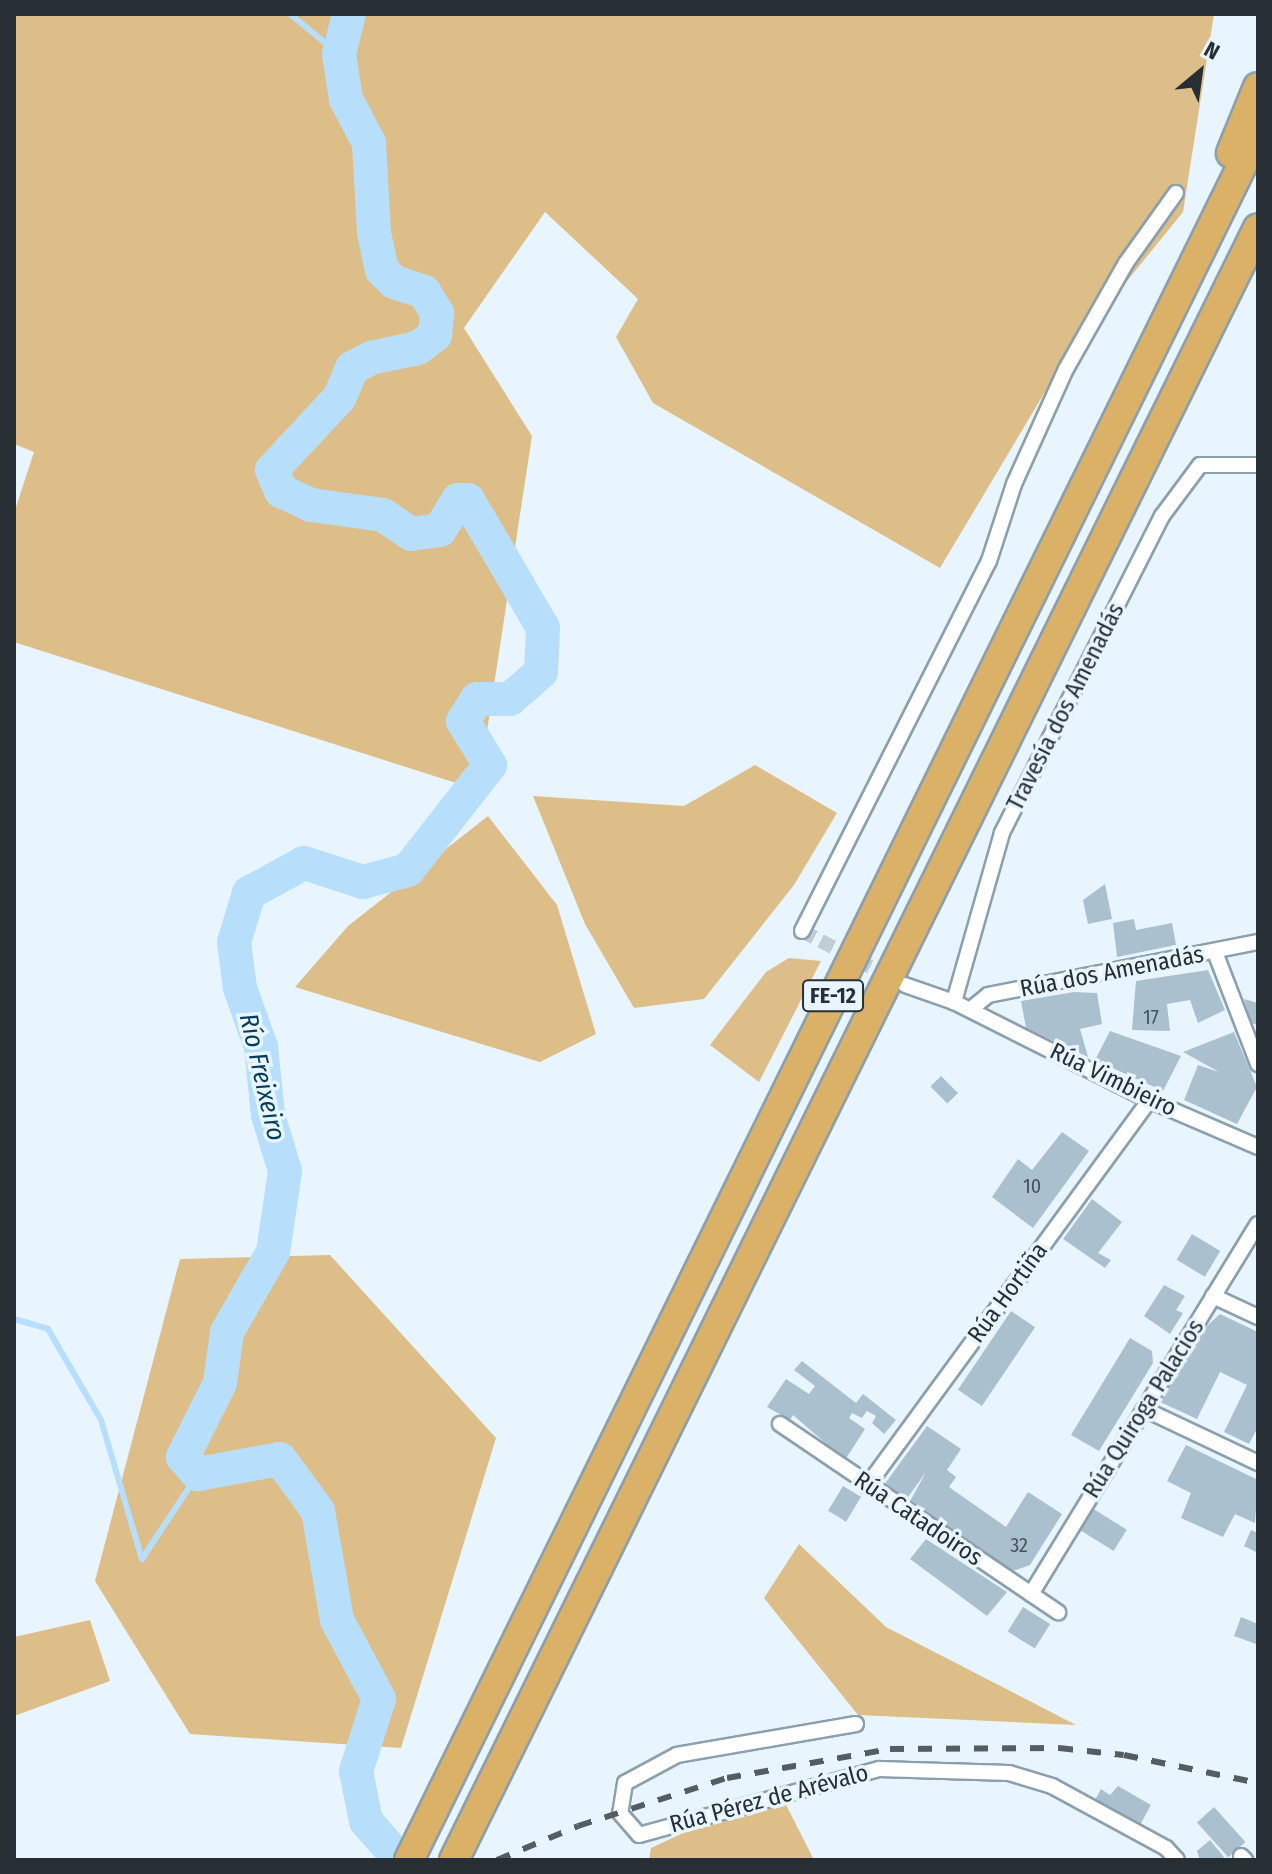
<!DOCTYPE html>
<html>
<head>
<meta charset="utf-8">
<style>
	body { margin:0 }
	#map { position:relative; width:1272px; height:1874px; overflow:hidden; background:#e8f5fe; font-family:"Fira Sans Condensed",sans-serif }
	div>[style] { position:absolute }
	.green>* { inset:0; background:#ddbe89 }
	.stream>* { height:6px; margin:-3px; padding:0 3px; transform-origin:3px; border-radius:3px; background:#b7dffb }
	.river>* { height:34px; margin:-17px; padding:0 17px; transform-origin:17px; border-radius:17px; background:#b7dffb }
	.building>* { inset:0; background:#abc0cf; transform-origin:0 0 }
	.street-tunnel>* { height:14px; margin-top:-7px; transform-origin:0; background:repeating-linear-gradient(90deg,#c1cdd6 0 14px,transparent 0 21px) }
	.roads { filter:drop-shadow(2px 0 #8b9fad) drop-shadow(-2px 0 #8b9fad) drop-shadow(0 2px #8b9fad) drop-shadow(0 -2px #8b9fad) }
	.street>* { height:14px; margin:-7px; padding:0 7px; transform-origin:7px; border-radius:7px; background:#fff }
	.highway>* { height:28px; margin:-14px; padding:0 14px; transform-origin:14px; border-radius:14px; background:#dbb168 }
	.rail>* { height:6px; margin-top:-3px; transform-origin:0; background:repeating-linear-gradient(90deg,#545d63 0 14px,transparent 0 28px) }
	span { translate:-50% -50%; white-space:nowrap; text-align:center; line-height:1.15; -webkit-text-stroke:7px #e8f5fe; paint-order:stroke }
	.number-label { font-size:20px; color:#48535b }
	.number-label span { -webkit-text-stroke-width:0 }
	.shield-label span { padding:2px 6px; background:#e8f5fe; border:2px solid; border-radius:6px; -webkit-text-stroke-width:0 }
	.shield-label { font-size:22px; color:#272f34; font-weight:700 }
	.street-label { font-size:24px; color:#272f34 }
	.water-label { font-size:26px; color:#043d5c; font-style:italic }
	.frame { position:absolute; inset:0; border:16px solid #272f34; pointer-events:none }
	.north { position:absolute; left:1160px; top:32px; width:80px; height:80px; -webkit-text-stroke:6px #e8f5fe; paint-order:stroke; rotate:29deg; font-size:22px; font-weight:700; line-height:32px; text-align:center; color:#272f34 }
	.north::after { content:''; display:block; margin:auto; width:28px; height:36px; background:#272f34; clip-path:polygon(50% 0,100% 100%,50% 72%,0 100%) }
</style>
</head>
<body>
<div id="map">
	<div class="green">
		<i style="clip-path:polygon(14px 14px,1214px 14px,1183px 212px,1067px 355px,940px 568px,653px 403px,616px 337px,638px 299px,545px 212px,464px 328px,532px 436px,478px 790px,14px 642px,14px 513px,34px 452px,14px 444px)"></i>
		<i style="clip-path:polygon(755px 765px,837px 813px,794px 885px,704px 999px,634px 1008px,585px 924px,533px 796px,684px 806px)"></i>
		<i style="clip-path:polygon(488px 816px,557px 905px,596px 1034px,540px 1062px,295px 987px,348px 926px)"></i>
		<i style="clip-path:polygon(789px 958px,821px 961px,759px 1082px,710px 1045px,766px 972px)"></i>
		<i style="clip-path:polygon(330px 1255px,496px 1438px,401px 1748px,190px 1734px,95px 1581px,180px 1259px)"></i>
		<i style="clip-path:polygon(799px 1544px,886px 1627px,1076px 1725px,858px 1715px,764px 1598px)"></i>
		<i style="clip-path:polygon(90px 1620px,110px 1681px,14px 1716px,14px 1637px)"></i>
		<i style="clip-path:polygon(778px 1789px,814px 1860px,649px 1860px,651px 1848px)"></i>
	</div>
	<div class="stream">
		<i style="left:290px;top:14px;width:63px;rotate:39.2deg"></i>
		<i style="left:14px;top:1319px;width:35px;rotate:16deg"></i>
		<i style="left:48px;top:1329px;width:105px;rotate:59.8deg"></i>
		<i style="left:101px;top:1420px;width:145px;rotate:73.6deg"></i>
		<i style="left:142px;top:1559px;width:102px;rotate:-56.6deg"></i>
	</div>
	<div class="river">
		<i style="left:349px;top:14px;width:41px;rotate:104deg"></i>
		<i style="left:339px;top:54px;width:46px;rotate:81.2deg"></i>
		<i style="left:346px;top:99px;width:50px;rotate:62.4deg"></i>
		<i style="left:369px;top:143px;width:90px;rotate:86.8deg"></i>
		<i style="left:374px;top:233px;width:38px;rotate:78deg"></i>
		<i style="left:382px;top:270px;width:17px;rotate:45deg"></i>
		<i style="left:394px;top:282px;width:32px;rotate:18deg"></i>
		<i style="left:424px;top:292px;width:25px;rotate:58deg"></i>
		<i style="left:437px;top:313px;width:22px;rotate:95deg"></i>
		<i style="left:435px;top:335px;width:21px;rotate:143deg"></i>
		<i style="left:418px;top:348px;width:48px;rotate:168deg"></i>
		<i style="left:371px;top:358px;width:21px;rotate:152deg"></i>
		<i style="left:352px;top:368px;width:33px;rotate:113deg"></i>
		<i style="left:339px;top:398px;width:98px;rotate:132.9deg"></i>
		<i style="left:272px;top:470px;width:23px;rotate:67deg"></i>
		<i style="left:281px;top:491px;width:33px;rotate:25deg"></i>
		<i style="left:311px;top:505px;width:73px;rotate:7.9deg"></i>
		<i style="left:383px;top:515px;width:34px;rotate:34deg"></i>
		<i style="left:411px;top:534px;width:29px;rotate:-8deg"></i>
		<i style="left:440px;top:530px;width:35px;rotate:-59deg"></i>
		<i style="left:458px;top:500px;width:10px"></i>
		<i style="left:468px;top:500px;width:148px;rotate:59.6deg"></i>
		<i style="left:543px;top:628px;width:44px;rotate:92.6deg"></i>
		<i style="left:541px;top:672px;width:41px;rotate:138.9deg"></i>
		<i style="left:510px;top:699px;width:33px;rotate:180deg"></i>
		<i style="left:477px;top:699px;width:26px;rotate:122deg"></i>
		<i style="left:463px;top:721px;width:52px;rotate:58.5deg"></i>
		<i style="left:490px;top:765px;width:133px;rotate:128deg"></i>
		<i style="left:408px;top:870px;width:47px;rotate:165.1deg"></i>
		<i style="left:363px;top:882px;width:62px;rotate:-162.1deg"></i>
		<i style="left:304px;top:863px;width:63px;rotate:151.4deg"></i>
		<i style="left:249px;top:893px;width:51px;rotate:107deg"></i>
		<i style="left:234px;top:942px;width:46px;rotate:82.6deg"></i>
		<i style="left:240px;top:988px;width:63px;rotate:70.4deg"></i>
		<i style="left:261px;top:1047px;width:68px;rotate:84.1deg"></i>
		<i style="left:268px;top:1115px;width:59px;rotate:73.1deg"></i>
		<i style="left:285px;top:1171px;width:82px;rotate:98.4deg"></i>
		<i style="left:273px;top:1252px;width:92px;rotate:119.9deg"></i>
		<i style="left:227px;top:1332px;width:51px;rotate:97.8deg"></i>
		<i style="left:220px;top:1383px;width:83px;rotate:116.6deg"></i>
		<i style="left:183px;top:1457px;width:23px;rotate:49deg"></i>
		<i style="left:198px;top:1474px;width:83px;rotate:-10.4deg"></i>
		<i style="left:280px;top:1459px;width:64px;rotate:53.8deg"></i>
		<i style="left:318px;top:1511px;width:111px;rotate:80.1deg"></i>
		<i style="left:337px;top:1620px;width:89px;rotate:62deg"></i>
		<i style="left:379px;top:1699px;width:76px;rotate:107.7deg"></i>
		<i style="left:356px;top:1771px;width:51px;rotate:78.7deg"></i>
		<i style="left:366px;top:1821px;width:32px;rotate:49deg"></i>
	</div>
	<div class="building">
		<i style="clip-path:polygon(1105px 884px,1112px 919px,1088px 924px,1083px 900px)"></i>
		<i style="clip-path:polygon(1134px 919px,1136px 930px,1172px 923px,1176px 945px,1117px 957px,1113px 923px)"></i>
		<i style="clip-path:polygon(1208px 970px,1225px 1010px,1198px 1023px,1190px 1000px,1167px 1004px,1170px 1031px,1132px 1030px,1136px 981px)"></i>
		<i style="clip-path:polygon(1074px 992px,1097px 993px,1102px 1024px,1080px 1029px,1088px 1057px,1026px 1028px,1021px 1001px)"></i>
		<i style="clip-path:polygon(1244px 999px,1258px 1003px,1258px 1025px,1251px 1023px)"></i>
		<i style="clip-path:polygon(1110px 1031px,1181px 1056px,1163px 1091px,1095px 1060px)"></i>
		<i style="clip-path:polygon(1234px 1032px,1257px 1087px,1237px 1124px,1184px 1100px,1198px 1065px,1219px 1072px,1183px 1052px)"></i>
		<i style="left:941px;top:1076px;width:24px;height:15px;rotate:45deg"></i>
		<i style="clip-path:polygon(1062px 1132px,1089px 1151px,1033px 1228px,992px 1197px,1018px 1159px,1032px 1170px)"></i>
		<i style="clip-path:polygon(1092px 1199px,1122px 1222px,1098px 1253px,1111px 1260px,1105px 1268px,1063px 1239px)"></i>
		<i style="left:1192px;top:1234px;width:33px;height:30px;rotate:31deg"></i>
		<i style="clip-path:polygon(1164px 1285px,1185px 1296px,1176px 1310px,1183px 1313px,1170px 1334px,1144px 1316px)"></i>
		<i style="left:1011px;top:1311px;width:29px;height:95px;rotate:34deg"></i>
		<i style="clip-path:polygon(1220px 1314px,1258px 1332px,1258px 1427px,1249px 1444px,1224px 1432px,1247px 1385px,1220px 1372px,1197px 1419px,1158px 1401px,1198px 1334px)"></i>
		<i style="clip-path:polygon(1130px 1338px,1152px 1351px,1153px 1363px,1099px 1451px,1071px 1435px)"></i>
		<i style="clip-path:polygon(802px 1361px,856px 1403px,863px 1394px,896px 1420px,884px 1434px,872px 1423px,876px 1416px,867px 1411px,862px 1418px,852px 1413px,849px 1418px,865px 1429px,845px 1460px,793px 1415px,790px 1420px,767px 1407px,786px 1379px,809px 1394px,815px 1386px,794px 1370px)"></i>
		<i style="clip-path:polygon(927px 1426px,961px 1449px,947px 1470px,956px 1477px,949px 1487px,1006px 1527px,1028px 1492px,1062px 1514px,1030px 1565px,1013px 1571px,909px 1503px,926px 1472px,903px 1504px,881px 1489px)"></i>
		<i style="clip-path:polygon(1186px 1445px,1258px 1480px,1255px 1523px,1235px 1514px,1223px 1537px,1181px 1518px,1191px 1493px,1167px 1481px)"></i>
		<i style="left:843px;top:1486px;width:21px;height:29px;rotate:31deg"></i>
		<i style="left:1092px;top:1508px;width:41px;height:25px;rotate:32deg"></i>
		<i style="clip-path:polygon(1251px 1530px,1258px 1533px,1258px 1553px,1244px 1546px)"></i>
		<i style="clip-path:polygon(926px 1539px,1007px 1592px,987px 1616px,910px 1559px)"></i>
		<i style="left:1023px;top:1607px;width:32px;height:29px;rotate:32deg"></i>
		<i style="clip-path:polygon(1241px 1617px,1258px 1624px,1256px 1644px,1234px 1636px)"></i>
		<i style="clip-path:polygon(1118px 1786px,1151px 1805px,1140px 1825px,1095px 1800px,1101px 1789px,1110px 1795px)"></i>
		<i style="left:1214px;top:1807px;width:47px;height:23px;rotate:48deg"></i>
		<i style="clip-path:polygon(1210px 1840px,1224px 1857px,1220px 1860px,1200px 1860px,1197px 1851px)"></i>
	</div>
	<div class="street-tunnel">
		<i style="left:802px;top:931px;width:104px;rotate:27.6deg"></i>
	</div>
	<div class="roads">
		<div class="street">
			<i style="left:1258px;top:465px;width:58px;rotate:180deg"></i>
			<i style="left:1200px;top:465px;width:64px;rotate:126.7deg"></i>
			<i style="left:1162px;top:516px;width:355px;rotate:116.8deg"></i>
			<i style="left:1002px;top:833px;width:176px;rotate:105.9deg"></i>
			<i style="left:954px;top:1002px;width:218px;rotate:26.7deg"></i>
			<i style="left:1149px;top:1100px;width:119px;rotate:23.3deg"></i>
			<i style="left:802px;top:931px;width:415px;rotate:-63.2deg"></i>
			<i style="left:989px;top:561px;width:81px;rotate:-72deg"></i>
			<i style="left:1014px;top:484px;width:126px;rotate:-65.7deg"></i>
			<i style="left:1066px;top:369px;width:122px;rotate:-60.5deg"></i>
			<i style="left:1126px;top:263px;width:86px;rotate:-54.5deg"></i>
			<i style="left:1215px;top:952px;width:120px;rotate:69deg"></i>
			<i style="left:905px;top:985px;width:52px;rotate:19.1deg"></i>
			<i style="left:971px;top:1009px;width:22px;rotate:-39deg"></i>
			<i style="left:988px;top:995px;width:275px;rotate:-11.1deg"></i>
			<i style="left:1213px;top:1296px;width:50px;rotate:25deg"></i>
			<i style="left:1144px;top:1409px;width:126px;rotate:25.3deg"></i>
			<i style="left:780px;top:1424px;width:336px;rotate:34.1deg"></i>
			<i style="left:867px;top:1486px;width:478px;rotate:-53.8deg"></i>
			<i style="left:1031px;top:1594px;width:434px;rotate:-58.5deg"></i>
			<i style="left:856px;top:1724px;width:182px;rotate:170.2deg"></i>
			<i style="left:677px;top:1755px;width:59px;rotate:151.7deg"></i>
			<i style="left:625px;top:1783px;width:30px;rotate:99deg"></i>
			<i style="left:620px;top:1813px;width:29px;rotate:49deg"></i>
			<i style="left:639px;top:1835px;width:249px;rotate:-15.4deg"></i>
			<i style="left:879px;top:1769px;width:130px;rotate:1.8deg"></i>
			<i style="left:1009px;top:1773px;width:45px;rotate:16.8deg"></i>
			<i style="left:1052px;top:1786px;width:130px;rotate:28.5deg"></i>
			<i style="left:1166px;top:1848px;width:16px;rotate:47deg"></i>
			<i style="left:1241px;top:1856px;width:6px;rotate:45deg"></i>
		</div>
		<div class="highway">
			<i style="left:1231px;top:153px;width:71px;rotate:-67.8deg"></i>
			<i style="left:409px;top:1860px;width:1924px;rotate:-63.82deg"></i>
			<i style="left:454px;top:1860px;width:1819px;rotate:-63.77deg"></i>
		</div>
	</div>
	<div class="rail">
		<i style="left:497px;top:1860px;width:88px;rotate:-22.8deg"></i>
		<i style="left:578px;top:1826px;width:157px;rotate:-17.9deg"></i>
		<i style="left:727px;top:1778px;width:166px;rotate:-10.1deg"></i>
		<i style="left:890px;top:1749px;width:169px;rotate:-0.3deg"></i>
		<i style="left:1059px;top:1748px;width:65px;rotate:6.1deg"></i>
		<i style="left:1124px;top:1755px;width:137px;rotate:11.8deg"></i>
	</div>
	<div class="number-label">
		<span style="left:1151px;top:1017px">17</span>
		<span style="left:1032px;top:1186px">10</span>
		<span style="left:1019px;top:1545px">32</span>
	</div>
	<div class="shield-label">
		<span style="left:833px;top:996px">FE-12</span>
	</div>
	<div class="street-label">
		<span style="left:1066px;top:707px;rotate:-63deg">Travesía dos Amenadás</span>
		<span style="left:1112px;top:972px;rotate:-11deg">Rúa dos Amenadás</span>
		<span style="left:1113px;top:1080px;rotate:26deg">Rúa Vimbieiro</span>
		<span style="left:1008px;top:1293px;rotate:-54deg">Rúa Hortiña</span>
		<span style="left:1144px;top:1409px;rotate:-58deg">Rúa Quiroga Palacios</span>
		<span style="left:918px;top:1519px;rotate:34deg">Rúa Catadoiros</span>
		<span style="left:769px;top:1799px;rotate:-15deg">Rúa Pérez de Arévalo</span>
	</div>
	<div class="water-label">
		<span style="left:262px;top:1077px;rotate:77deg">Río Freixeiro</span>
	</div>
	<div class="frame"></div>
	<div class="north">N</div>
</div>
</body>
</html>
